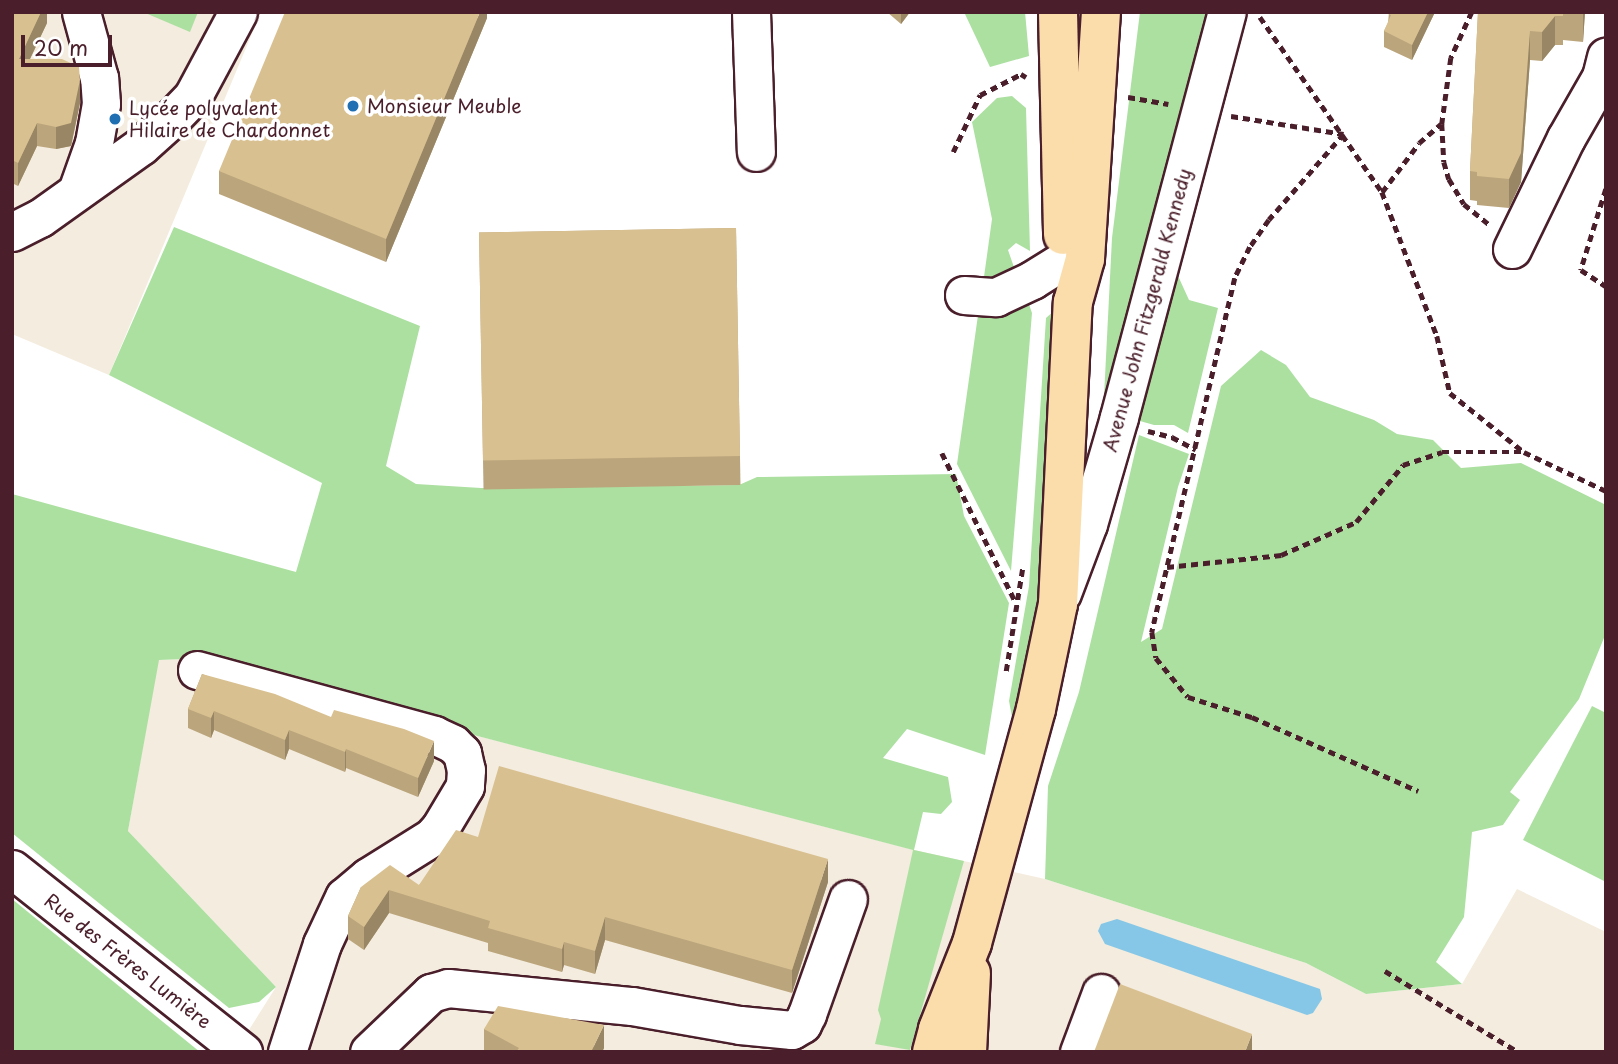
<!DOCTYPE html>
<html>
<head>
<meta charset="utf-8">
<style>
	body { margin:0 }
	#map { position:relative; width:1618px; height:1064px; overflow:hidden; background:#fff; font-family:"Playpen Sans",sans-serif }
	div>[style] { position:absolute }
	.built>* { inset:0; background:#f4ecde }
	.green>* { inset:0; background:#ace0a1 }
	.water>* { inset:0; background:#86c7e7 }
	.path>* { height:4.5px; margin-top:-2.25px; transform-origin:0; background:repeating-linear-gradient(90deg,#4a1f2b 0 7px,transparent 0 12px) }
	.roads { filter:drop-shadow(2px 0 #4a1f2b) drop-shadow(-2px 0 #4a1f2b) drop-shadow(0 2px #4a1f2b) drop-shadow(0 -2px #4a1f2b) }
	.minor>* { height:37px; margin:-18.5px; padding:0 18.5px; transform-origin:18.5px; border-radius:18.5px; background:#fff }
	.major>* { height:38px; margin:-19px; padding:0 19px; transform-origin:19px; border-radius:19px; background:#fbddab }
	.wall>* { inset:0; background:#bba57c; transform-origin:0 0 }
	.shaded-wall>* { inset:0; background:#988665 }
	.building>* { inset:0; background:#d9c090; transform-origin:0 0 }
	.dots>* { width:19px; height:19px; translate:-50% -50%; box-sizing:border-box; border:4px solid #fff; border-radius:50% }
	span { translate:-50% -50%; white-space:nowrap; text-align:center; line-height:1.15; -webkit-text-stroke:7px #fff; paint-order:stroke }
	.poi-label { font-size:19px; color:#4a1f2b }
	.left { translate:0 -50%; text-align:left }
	.street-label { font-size:19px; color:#4a1f2b }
	.frame { position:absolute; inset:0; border:14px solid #4a1f2b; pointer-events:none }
	.scale { position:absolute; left:21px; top:35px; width:91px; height:32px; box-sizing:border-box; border:4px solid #4a1f2b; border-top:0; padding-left:9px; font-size:21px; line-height:24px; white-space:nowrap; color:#4a1f2b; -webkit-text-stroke:5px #fff; paint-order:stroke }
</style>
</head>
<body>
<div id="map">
	<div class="built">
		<i style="clip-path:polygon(12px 12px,261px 12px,109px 375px,12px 334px)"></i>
		<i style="clip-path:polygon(184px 659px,914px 850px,1045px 879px,1306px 963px,1366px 994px,1462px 984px,1517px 889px,1606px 932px,1606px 1052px,235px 1052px,276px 987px,128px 831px,158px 660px)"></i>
	</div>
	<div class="green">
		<i style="clip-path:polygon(143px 12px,198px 12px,190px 32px)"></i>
		<i style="clip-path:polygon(964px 12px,1025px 12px,1029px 56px,990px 67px)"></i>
		<i style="clip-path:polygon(1140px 12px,1216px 12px,1111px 397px,1104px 397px,1112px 238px)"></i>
		<i style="clip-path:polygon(1012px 96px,1026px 108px,1030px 251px,1016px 243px,1008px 250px,1016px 273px,983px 284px,992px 219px,972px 122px,997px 98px)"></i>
		<i style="clip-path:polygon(174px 227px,420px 326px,386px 466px,416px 484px,481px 488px,739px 485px,757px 477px,956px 474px,964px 516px,1009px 603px,985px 755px,907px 729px,883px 758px,948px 777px,952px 802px,941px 814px,923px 812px,914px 850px,964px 861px,910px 1050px,875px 1044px,881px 1019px,878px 1010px,913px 850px,184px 659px,159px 660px,128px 831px,276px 987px,259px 1002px,229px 1008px,12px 833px,12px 494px,296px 572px,322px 483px,109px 375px)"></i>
		<i style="clip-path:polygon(1174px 267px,1189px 300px,1218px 308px,1188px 433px,1174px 425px,1154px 425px,1133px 419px)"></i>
		<i style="clip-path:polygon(1026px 296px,1032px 313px,1011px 571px,957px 464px,978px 315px,992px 314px)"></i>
		<i style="clip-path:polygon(1055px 310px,1041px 591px,1015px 733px,1009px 701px,1029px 586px,1046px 318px)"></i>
		<i style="clip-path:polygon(1261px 350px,1286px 365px,1310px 397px,1374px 420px,1397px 434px,1433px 440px,1461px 468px,1521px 463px,1606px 505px,1606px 633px,1579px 699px,1510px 792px,1520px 800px,1503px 825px,1472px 832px,1464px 917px,1436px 962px,1462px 984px,1366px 994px,1306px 963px,1045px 879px,1048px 786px,1079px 692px,1139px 435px,1189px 454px,1178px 487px,1141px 642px,1162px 629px,1221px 386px)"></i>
		<i style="clip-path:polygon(1592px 706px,1606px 713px,1606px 882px,1523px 840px)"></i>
		<i style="clip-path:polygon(12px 899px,200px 1052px,12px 1052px)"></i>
	</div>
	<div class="water">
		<i style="clip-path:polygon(1117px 919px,1320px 989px,1322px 999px,1313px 1013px,1307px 1015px,1105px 944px,1098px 931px,1101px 924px)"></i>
	</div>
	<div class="path">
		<i style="left:1472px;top:12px;width:51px;rotate:114.5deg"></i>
		<i style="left:1451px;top:58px;width:67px;rotate:97.8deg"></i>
		<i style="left:1442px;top:124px;width:38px;rotate:87deg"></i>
		<i style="left:1444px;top:162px;width:18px;rotate:74deg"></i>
		<i style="left:1449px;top:179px;width:29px;rotate:59deg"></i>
		<i style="left:1464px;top:204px;width:32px;rotate:39deg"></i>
		<i style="left:1260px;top:17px;width:213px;rotate:55.1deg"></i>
		<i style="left:1382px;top:192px;width:154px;rotate:69.1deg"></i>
		<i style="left:1437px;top:336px;width:58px;rotate:77.2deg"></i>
		<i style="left:1450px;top:393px;width:95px;rotate:38.6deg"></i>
		<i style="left:1524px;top:452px;width:91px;rotate:25.4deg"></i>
		<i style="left:1128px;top:97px;width:41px;rotate:9.9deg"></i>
		<i style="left:1231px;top:116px;width:114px;rotate:9.1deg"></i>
		<i style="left:1344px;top:134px;width:114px;rotate:131.1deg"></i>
		<i style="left:1269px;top:220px;width:33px;rotate:125deg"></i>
		<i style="left:1250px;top:247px;width:34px;rotate:116deg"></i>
		<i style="left:1235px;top:278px;width:364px;rotate:103.2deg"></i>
		<i style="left:1152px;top:632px;width:26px;rotate:81deg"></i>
		<i style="left:1156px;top:658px;width:50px;rotate:50.6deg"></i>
		<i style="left:1188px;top:697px;width:67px;rotate:17.4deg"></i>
		<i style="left:1252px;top:717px;width:182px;rotate:24deg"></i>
		<i style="left:953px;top:152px;width:63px;rotate:-64.7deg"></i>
		<i style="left:980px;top:95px;width:46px;rotate:-27.1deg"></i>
		<i style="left:1021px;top:74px;width:6px;rotate:31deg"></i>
		<i style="left:1606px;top:189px;width:85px;rotate:107.2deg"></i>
		<i style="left:1581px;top:270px;width:30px;rotate:33deg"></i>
		<i style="left:1382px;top:192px;width:61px;rotate:-52.9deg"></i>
		<i style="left:1419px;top:143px;width:29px;rotate:-41deg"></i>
		<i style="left:1148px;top:431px;width:25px;rotate:14deg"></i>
		<i style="left:1172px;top:437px;width:27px;rotate:28deg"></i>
		<i style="left:942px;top:453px;width:167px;rotate:63.7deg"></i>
		<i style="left:1167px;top:567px;width:115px;rotate:-6deg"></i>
		<i style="left:1281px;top:555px;width:82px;rotate:-23.7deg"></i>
		<i style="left:1356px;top:522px;width:74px;rotate:-50.5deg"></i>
		<i style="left:1403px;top:465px;width:41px;rotate:-18.4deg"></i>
		<i style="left:1442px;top:452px;width:81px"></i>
		<i style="left:1006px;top:671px;width:107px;rotate:-80.9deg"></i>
		<i style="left:1385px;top:971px;width:156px;rotate:31.3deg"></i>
	</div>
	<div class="roads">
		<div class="minor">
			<i style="left:751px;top:12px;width:140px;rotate:88deg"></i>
			<i style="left:77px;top:191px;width:51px;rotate:-70.5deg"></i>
			<i style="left:94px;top:143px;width:40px;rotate:-80deg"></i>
			<i style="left:101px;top:104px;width:26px;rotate:-94deg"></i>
			<i style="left:99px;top:78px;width:68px;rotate:-105.3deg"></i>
			<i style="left:12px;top:232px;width:31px;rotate:-27deg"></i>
			<i style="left:40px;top:218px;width:124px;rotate:-35.5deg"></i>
			<i style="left:141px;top:146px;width:40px;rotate:-42deg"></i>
			<i style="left:171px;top:119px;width:32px;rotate:-46deg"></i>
			<i style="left:193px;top:96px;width:95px;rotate:-61.8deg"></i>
			<i style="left:1512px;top:249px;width:123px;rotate:-64.1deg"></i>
			<i style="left:1566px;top:138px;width:70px;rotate:-60.2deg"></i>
			<i style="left:1601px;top:77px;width:21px;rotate:-76deg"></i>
			<i style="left:964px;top:295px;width:32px;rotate:4deg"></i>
			<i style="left:996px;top:297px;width:40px;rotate:-25deg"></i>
			<i style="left:1032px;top:280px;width:38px;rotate:-32deg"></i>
			<i style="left:1062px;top:593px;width:74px;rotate:-69.4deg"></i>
			<i style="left:1088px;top:524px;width:111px;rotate:-73.8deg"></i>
			<i style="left:1119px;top:417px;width:419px;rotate:-75.1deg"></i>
			<i style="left:197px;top:670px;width:246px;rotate:15.3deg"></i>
			<i style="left:434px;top:735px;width:21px;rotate:25deg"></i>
			<i style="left:453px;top:744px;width:13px;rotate:45deg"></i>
			<i style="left:462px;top:753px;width:17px;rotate:77deg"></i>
			<i style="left:466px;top:770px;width:16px;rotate:94deg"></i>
			<i style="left:465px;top:786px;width:49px;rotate:120.8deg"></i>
			<i style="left:440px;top:828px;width:12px;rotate:132deg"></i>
			<i style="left:432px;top:837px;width:75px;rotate:148deg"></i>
			<i style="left:368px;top:877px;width:31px;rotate:140deg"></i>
			<i style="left:344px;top:897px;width:52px;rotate:115.1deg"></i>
			<i style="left:322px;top:944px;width:114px;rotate:108deg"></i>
			<i style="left:12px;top:869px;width:295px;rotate:38.4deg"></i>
			<i style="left:369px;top:1052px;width:86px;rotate:-43.6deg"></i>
			<i style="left:431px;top:993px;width:18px;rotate:-16deg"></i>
			<i style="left:448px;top:988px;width:185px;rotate:5.6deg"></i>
			<i style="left:632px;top:1006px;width:110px;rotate:10deg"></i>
			<i style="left:740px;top:1025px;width:52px;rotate:5.5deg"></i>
			<i style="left:792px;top:1030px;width:12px;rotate:-31deg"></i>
			<i style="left:802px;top:1024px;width:11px;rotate:-63deg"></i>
			<i style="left:807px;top:1014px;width:122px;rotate:-70.4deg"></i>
			<i style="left:1079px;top:1052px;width:63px;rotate:-69.6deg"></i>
		</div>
		<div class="major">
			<i style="left:1058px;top:12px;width:223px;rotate:88.7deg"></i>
			<i style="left:932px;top:1052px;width:24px;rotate:-75deg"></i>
			<i style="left:938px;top:1029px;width:92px;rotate:-68.4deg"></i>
			<i style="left:972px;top:943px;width:243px;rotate:-74.7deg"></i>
			<i style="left:1036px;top:709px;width:107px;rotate:-78.2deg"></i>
			<i style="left:1058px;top:604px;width:302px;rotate:-87.2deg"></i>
			<i style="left:1073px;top:302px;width:45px;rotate:-74.4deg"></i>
			<i style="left:1085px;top:259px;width:248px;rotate:-86.3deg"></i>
			<i style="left:967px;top:1052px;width:79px;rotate:-87.1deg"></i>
		</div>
	</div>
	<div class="wall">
		<i style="clip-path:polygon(12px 12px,47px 12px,47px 23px,30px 59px,80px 103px,71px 146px,56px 149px,37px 146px,18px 186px,12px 183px)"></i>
		<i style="clip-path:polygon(487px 12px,487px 18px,386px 262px,219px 194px,219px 171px)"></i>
		<i style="clip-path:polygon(887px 12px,910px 12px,901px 24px)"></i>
		<i style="clip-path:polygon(1389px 12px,1435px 12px,1412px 60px,1384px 47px,1384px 31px,1388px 23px)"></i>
		<i style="clip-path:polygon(1478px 12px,1585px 12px,1583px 42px,1563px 40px,1563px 45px,1555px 45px,1542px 61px,1530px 60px,1521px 182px,1509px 208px,1477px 205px,1477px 201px,1470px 200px,1470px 171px)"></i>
		<i style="left:736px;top:228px;width:257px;height:257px;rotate:89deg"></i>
		<i style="clip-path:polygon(202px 674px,434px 761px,418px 797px,346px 768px,345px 772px,289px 749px,285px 760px,214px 730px,211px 738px,188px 728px,188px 709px)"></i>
		<i style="clip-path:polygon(478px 837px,828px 882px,792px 993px,605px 940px,595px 974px,564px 965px,562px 972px,488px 951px,488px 943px,389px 913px,364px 950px,348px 939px,348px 916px,361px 887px,419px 885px)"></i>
		<i style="clip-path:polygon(1606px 993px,1606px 1020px,1604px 1019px,1604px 996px)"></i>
		<i style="clip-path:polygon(484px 1029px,604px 1048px,602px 1052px,484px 1052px)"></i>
	</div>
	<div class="shaded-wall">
		<i style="clip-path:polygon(41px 12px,47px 12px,47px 23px,19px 82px,19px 59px)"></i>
		<i style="clip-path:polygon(480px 12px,487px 12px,487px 18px,386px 262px,386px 239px)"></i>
		<i style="clip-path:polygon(901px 12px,910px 12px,901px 24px)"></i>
		<i style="clip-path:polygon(1428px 12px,1435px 12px,1412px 60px,1412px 45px)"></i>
		<i style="clip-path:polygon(1585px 12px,1583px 42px,1583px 13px)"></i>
		<i style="clip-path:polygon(1555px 16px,1555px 45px,1542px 61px,1542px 32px)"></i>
		<i style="clip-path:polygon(1530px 31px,1530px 60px,1521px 182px,1509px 208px,1509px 179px)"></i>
		<i style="clip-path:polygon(80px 80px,80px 103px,71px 146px,56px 149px,56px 127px)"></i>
		<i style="clip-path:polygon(37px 123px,37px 146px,18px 186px,18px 163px)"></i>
		<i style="clip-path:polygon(214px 711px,214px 730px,211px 738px,211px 718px)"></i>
		<i style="clip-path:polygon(289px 730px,289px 749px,285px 760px,285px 740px)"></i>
		<i style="clip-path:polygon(434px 741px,434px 761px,418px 797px,418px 778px)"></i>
		<i style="clip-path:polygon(346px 749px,346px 768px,345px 772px,345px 752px)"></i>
		<i style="clip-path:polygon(828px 859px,828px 882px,792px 993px,792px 970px)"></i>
		<i style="clip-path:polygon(389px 890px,389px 913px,364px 950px,364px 927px)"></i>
		<i style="clip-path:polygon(605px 917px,605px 940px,595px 974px,595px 951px)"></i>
		<i style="clip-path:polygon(564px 942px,564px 965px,562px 972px,562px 949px)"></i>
		<i style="clip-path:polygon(604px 1025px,604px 1048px,602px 1052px,591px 1052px)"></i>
		<i style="clip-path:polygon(1252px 1034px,1252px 1052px,1245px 1052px)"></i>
	</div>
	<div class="building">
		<i style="clip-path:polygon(12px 12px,41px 12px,19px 59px,62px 59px,79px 67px,80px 80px,71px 123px,56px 127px,37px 123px,18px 163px,12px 160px)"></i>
		<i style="clip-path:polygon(285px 12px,480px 12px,386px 239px,219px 171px)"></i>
		<i style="clip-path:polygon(1389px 12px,1428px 12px,1412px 45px,1384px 31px,1391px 15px,1388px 14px)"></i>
		<i style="clip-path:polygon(1478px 12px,1563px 12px,1563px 16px,1555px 16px,1542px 32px,1530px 31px,1521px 153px,1509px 179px,1477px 176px,1477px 172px,1470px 171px)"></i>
		<i style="left:736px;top:228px;width:228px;height:257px;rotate:89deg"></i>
		<i style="clip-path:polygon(202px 674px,275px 694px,331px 717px,334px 710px,404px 729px,434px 741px,418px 778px,346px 749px,345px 752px,289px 730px,285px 740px,214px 711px,211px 718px,188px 709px)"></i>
		<i style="clip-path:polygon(499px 766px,828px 859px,792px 970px,605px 917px,595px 951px,564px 942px,562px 949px,488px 928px,490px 921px,389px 890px,364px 927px,348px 916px,361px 887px,390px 865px,419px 885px,456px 830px,478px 837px)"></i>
		<i style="clip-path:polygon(1120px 984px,1252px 1034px,1245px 1052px,1094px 1052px)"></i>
		<i style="clip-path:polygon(498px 1006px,604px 1025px,591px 1052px,516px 1052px,519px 1048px,484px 1029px)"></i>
	</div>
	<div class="dots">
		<i style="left:353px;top:106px;background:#1f6fb2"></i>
		<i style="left:115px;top:119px;background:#1f6fb2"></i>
	</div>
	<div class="poi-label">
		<span class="left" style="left:367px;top:106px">Monsieur Meuble</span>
		<span class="left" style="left:129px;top:119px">Lycée polyvalent<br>Hilaire de Chardonnet</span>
	</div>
	<div class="street-label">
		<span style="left:1147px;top:310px;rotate:-75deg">Avenue John Fitzgerald Kennedy</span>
		<span style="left:128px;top:961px;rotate:38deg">Rue des Frères Lumière</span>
	</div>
	<div class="frame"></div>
	<div class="scale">20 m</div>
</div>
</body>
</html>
